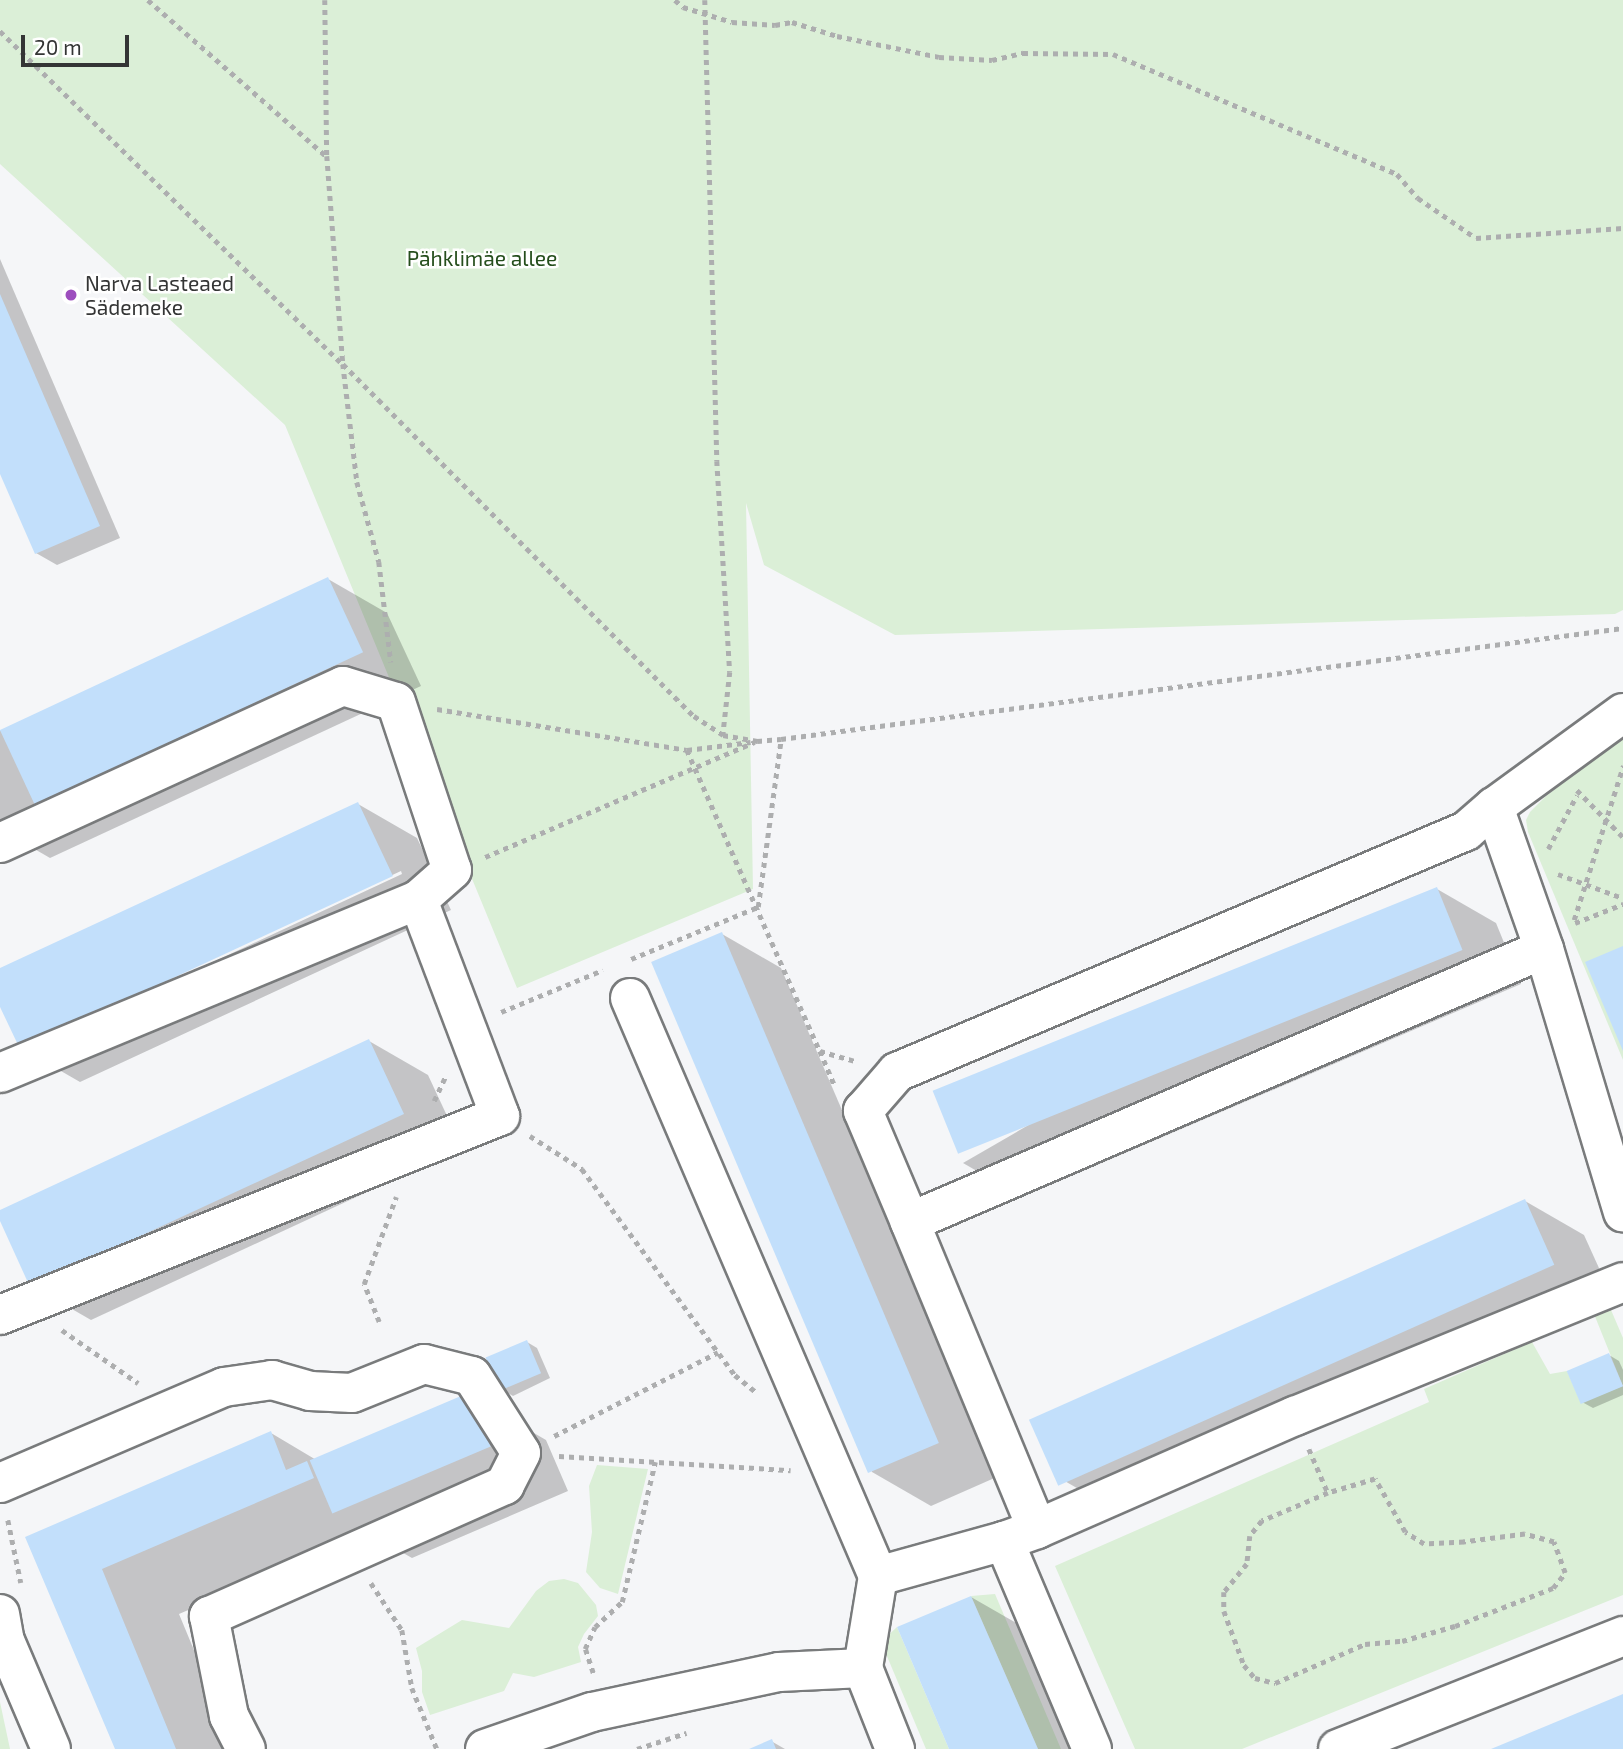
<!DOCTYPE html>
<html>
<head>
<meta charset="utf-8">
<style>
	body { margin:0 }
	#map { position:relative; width:1623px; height:1749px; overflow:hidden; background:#f5f6f8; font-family:"Exo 2",sans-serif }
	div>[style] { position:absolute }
	.green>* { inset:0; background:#dbefd7 }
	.shadow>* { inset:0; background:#0003 }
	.building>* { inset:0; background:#c2dffb; transform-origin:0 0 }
	.path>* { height:4.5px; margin-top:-2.25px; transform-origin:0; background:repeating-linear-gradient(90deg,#adaeaf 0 5px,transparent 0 10px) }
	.roads { filter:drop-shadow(2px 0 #797b7c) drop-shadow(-2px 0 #797b7c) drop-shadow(0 2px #797b7c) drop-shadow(0 -2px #797b7c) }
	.minor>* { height:38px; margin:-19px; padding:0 19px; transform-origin:19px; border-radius:19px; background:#fff }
	.dots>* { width:19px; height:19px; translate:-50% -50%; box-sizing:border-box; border:4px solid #fff; border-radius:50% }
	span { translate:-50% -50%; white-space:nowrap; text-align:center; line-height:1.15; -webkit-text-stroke:5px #fff; paint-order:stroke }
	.park-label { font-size:21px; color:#254e1c }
	.poi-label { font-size:21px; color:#343535 }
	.left { translate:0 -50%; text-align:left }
	.scale { position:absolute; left:21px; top:35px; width:108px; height:32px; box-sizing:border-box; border:4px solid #343535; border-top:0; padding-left:9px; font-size:21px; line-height:24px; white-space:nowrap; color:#343535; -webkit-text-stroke:5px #fff; paint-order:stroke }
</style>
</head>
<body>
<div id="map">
	<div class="green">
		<i style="clip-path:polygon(0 0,1623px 0,1623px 610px,1615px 614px,895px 635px,764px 565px,746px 503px,753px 889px,517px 988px,285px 425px,0 164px)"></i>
		<i style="clip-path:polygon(1623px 737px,1623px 1060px,1528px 832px,1526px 820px,1530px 812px,1546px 796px)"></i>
		<i style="clip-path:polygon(1611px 1310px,1623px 1338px,1623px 1595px,1242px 1749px,1135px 1749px,1055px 1566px,1429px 1402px,1424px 1389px,1532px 1342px,1550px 1374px,1567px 1371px,1581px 1403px,1623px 1386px,1594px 1314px)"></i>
		<i style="clip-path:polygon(597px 1465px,648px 1469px,618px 1594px,600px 1588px,586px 1572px,592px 1532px,589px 1486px)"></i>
		<i style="clip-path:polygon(564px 1579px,578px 1583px,596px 1605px,598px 1616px,584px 1634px,578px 1647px,581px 1662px,534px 1677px,513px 1673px,504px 1691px,430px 1715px,422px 1692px,422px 1671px,416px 1648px,462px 1620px,509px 1628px,536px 1591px,549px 1581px)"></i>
		<i style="clip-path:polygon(995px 1594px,1061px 1749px,1038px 1749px,971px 1596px)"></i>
		<i style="clip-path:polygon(897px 1627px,949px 1749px,926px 1749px,881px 1642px)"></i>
		<i style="clip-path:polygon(0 1702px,10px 1749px,0 1749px)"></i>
	</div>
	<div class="shadow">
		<i style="clip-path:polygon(0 259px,120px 538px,57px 565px,36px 553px,0 469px)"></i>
		<i style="clip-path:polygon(328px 579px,387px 613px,421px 686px,50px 858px,0 829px,0 731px)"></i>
		<i style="clip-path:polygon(evenodd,358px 804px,417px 838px,451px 910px,80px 1082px,21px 1048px,0 1003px,0 970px,358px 804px,401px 871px,402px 874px,54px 1036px,54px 1032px,401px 871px)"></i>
		<i style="clip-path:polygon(1437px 889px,1496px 923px,1521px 984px,1022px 1197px,963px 1163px)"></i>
		<i style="clip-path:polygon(722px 934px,781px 968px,999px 1476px,931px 1506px,872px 1472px)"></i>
		<i style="clip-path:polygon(369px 1041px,428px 1075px,462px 1148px,91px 1320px,32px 1286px,0 1212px)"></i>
		<i style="clip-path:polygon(1525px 1201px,1584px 1235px,1613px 1299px,1115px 1510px,1056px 1476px)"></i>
		<i style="clip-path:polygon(527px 1342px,537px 1348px,550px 1378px,513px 1396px,503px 1390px)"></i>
		<i style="clip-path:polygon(1609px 1355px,1619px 1361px,1623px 1370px,1623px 1395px,1593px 1408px,1582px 1402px)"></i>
		<i style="clip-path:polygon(468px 1395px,546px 1440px,568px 1491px,412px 1558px,368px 1533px,179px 1614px,235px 1749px,117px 1749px,27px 1538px,271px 1433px,318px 1461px)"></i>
		<i style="clip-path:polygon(971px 1597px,1049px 1642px,1095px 1749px,951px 1749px)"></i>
		<i style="clip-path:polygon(771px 1741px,785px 1749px,754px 1749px)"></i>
	</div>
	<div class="building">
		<i style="clip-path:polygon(0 294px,100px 526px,35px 554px,0 474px)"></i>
		<i style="left:328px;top:577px;width:83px;height:362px;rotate:65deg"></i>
		<i style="clip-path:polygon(358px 802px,393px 876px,20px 1049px,0 1007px,0 968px)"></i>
		<i style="left:1437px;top:887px;width:68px;height:544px;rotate:68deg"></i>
		<i style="left:722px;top:932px;width:555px;height:77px;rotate:67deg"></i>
		<i style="clip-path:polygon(1623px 946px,1623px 1051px,1585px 962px)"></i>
		<i style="clip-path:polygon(369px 1039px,404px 1114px,30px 1287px,0 1221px,0 1210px)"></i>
		<i style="left:1525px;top:1199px;width:72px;height:543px;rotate:66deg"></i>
		<i style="left:527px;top:1340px;width:36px;height:45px;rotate:67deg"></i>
		<i style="left:1609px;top:1353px;width:36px;height:46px;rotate:67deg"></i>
		<i style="left:468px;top:1393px;width:58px;height:172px;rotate:67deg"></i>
		<i style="clip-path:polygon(271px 1431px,286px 1470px,307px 1461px,314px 1478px,102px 1569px,176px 1749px,115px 1749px,25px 1537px)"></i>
		<i style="clip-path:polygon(971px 1596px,1038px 1749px,949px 1749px,897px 1627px)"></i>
		<i style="clip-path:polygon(1623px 1694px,1623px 1749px,1491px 1749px)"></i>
		<i style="clip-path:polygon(772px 1739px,776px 1749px,749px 1749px)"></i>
	</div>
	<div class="path">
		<i style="left:148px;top:0;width:237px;rotate:41.2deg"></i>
		<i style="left:325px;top:0;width:156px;rotate:89.3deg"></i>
		<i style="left:327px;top:156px;width:209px;rotate:85.6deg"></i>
		<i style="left:343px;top:364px;width:119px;rotate:83.2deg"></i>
		<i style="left:357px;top:482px;width:83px;rotate:74.6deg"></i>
		<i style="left:379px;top:562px;width:101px;rotate:83.2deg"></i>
		<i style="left:675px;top:0;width:11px;rotate:41deg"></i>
		<i style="left:683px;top:7px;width:51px;rotate:17deg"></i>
		<i style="left:732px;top:22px;width:43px;rotate:4deg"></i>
		<i style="left:775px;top:25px;width:17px;rotate:-10deg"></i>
		<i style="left:792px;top:22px;width:47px;rotate:17.3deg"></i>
		<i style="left:837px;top:36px;width:104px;rotate:11.6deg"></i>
		<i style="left:939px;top:57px;width:53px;rotate:3.2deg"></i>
		<i style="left:992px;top:60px;width:32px;rotate:-13deg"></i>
		<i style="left:1023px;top:53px;width:90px;rotate:0.6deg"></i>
		<i style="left:1113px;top:54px;width:308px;rotate:22.9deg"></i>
		<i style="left:1397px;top:174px;width:32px;rotate:49deg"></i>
		<i style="left:1418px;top:198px;width:70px;rotate:34.6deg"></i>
		<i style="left:1476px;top:238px;width:147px;rotate:-3.9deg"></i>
		<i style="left:705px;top:0;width:461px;rotate:88.5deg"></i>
		<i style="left:717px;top:461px;width:211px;rotate:86.5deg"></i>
		<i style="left:730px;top:672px;width:63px;rotate:96.3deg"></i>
		<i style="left:0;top:31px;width:478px;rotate:44.2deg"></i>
		<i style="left:343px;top:364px;width:497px;rotate:45.1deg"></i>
		<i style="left:694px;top:716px;width:35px;rotate:33deg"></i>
		<i style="left:723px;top:735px;width:35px;rotate:10deg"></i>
		<i style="left:757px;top:741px;width:24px;rotate:-5deg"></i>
		<i style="left:781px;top:739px;width:849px;rotate:-7.51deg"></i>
		<i style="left:437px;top:709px;width:253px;rotate:9.3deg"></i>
		<i style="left:687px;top:750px;width:64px;rotate:-7.2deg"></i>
		<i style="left:687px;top:750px;width:329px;rotate:66.2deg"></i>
		<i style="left:820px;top:1051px;width:37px;rotate:16deg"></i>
		<i style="left:1577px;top:790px;width:66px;rotate:45.6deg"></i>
		<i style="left:1548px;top:849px;width:61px;rotate:-61.8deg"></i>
		<i style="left:485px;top:857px;width:293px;rotate:-23.1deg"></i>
		<i style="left:1558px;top:874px;width:69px;rotate:20.3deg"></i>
		<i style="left:1574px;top:920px;width:162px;rotate:-72.3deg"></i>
		<i style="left:1575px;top:923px;width:52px;rotate:-21.6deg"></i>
		<i style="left:631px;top:959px;width:137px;rotate:-22.3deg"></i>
		<i style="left:758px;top:907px;width:170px;rotate:-82.2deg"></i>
		<i style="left:501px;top:1012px;width:110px;rotate:-22.4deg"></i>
		<i style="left:820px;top:1051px;width:38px;rotate:67deg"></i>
		<i style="left:434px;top:1101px;width:26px;rotate:-65deg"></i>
		<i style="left:530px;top:1136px;width:62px;rotate:32.4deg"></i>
		<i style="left:582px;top:1169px;width:257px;rotate:53.4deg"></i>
		<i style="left:735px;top:1375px;width:27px;rotate:39deg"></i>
		<i style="left:379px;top:1322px;width:41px;rotate:-111.5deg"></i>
		<i style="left:364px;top:1284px;width:93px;rotate:-69.8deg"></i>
		<i style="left:62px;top:1330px;width:93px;rotate:34.9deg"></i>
		<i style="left:554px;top:1436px;width:184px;rotate:-27.1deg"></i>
		<i style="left:1309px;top:1449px;width:48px;rotate:66.6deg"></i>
		<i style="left:1328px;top:1493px;width:72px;rotate:157deg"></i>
		<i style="left:1262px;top:1521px;width:19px;rotate:129deg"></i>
		<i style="left:1250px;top:1536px;width:28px;rotate:96deg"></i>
		<i style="left:1247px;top:1564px;width:36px;rotate:129deg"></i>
		<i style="left:1224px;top:1592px;width:19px;rotate:90deg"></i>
		<i style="left:1224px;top:1611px;width:58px;rotate:69.7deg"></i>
		<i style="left:1244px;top:1665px;width:17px;rotate:50deg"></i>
		<i style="left:1255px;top:1678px;width:21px;rotate:14deg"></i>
		<i style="left:1275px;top:1683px;width:98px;rotate:-23.4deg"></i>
		<i style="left:1365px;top:1644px;width:37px;rotate:-5deg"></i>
		<i style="left:1402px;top:1641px;width:55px;rotate:-15.8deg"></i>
		<i style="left:1455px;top:1626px;width:105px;rotate:-21.2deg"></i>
		<i style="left:1553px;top:1588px;width:19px;rotate:-51deg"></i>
		<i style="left:1565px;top:1573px;width:33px;rotate:-110deg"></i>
		<i style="left:1554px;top:1542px;width:30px;rotate:-165deg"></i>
		<i style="left:1525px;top:1534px;width:62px;rotate:172.5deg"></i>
		<i style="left:1464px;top:1542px;width:40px;rotate:177.1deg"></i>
		<i style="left:1424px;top:1544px;width:22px;rotate:-148deg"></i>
		<i style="left:1405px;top:1532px;width:61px;rotate:-119.5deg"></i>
		<i style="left:1375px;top:1479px;width:49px;rotate:163.4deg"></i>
		<i style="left:559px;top:1456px;width:232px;rotate:3.5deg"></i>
		<i style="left:8px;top:1520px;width:64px;rotate:78.3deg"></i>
		<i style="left:371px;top:1583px;width:56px;rotate:56.6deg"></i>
		<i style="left:402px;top:1630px;width:59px;rotate:80.2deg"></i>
		<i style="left:412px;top:1688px;width:66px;rotate:67.7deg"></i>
		<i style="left:593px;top:1673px;width:25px;rotate:-108deg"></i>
		<i style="left:585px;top:1649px;width:24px;rotate:-66deg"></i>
		<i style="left:595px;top:1627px;width:37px;rotate:-43deg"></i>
		<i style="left:622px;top:1602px;width:144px;rotate:-76.7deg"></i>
		<i style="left:637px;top:1749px;width:52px;rotate:-18.1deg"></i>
	</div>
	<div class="roads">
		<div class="minor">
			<i style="left:1623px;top:713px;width:160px;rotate:143.9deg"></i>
			<i style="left:1494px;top:807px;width:151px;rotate:70.6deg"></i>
			<i style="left:1544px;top:949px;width:275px;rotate:73.3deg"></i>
			<i style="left:0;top:843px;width:377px;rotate:-24.6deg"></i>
			<i style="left:343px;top:686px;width:55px;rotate:16.8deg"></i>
			<i style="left:396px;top:702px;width:177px;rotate:71.6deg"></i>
			<i style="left:452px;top:870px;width:45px;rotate:138.6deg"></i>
			<i style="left:418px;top:900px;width:231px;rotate:69.2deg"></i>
			<i style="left:500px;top:1116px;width:538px;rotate:158.3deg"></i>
			<i style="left:630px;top:998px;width:629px;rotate:66.78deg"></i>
			<i style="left:878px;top:1576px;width:93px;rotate:99.3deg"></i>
			<i style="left:863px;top:1668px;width:87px;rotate:68.4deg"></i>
			<i style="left:0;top:1073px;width:452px;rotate:-22.5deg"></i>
			<i style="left:910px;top:1222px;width:121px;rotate:-112.9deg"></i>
			<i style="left:863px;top:1111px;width:52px;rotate:-48.9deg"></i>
			<i style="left:897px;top:1072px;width:618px;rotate:-22.96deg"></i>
			<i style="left:1466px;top:831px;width:37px;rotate:-41deg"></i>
			<i style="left:0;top:1483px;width:244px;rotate:-23.2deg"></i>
			<i style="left:224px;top:1387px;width:49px;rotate:-8.3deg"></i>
			<i style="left:272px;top:1380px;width:40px;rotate:16deg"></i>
			<i style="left:310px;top:1391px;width:42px;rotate:2.7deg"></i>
			<i style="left:352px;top:1393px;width:78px;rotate:-21.9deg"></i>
			<i style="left:424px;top:1364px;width:49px;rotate:14deg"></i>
			<i style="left:472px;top:1376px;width:91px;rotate:57.5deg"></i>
			<i style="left:521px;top:1453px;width:36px;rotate:117deg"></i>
			<i style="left:505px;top:1485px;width:324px;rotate:156.1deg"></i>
			<i style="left:209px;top:1616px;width:102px;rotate:78.7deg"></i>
			<i style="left:229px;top:1716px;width:37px;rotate:63deg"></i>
			<i style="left:1037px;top:1529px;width:282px;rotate:-23.7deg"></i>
			<i style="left:1295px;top:1416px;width:354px;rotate:-22.2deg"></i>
			<i style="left:878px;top:1576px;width:131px;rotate:-15.5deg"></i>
			<i style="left:0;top:1614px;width:27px;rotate:80deg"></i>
			<i style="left:5px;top:1641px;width:117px;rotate:66.9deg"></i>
			<i style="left:485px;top:1749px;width:113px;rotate:-19.1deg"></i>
			<i style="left:592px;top:1712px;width:191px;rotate:-12.1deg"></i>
			<i style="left:779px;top:1672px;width:84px;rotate:-2.7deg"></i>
			<i style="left:1092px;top:1749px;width:226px;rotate:-112.9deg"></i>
			<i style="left:1004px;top:1541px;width:35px;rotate:-20deg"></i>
			<i style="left:1037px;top:1529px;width:332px;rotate:-112.5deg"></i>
			<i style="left:910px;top:1222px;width:690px;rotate:-23.3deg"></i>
			<i style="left:1338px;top:1749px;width:307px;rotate:-21.6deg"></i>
		</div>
	</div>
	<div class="dots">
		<i style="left:71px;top:295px;background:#9d4ebe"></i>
	</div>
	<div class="park-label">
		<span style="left:482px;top:258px">Pähklimäe allee</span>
	</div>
	<div class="poi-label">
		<span class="left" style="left:85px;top:295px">Narva Lasteaed<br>Sädemeke</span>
	</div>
	<div class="scale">20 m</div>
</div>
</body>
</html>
